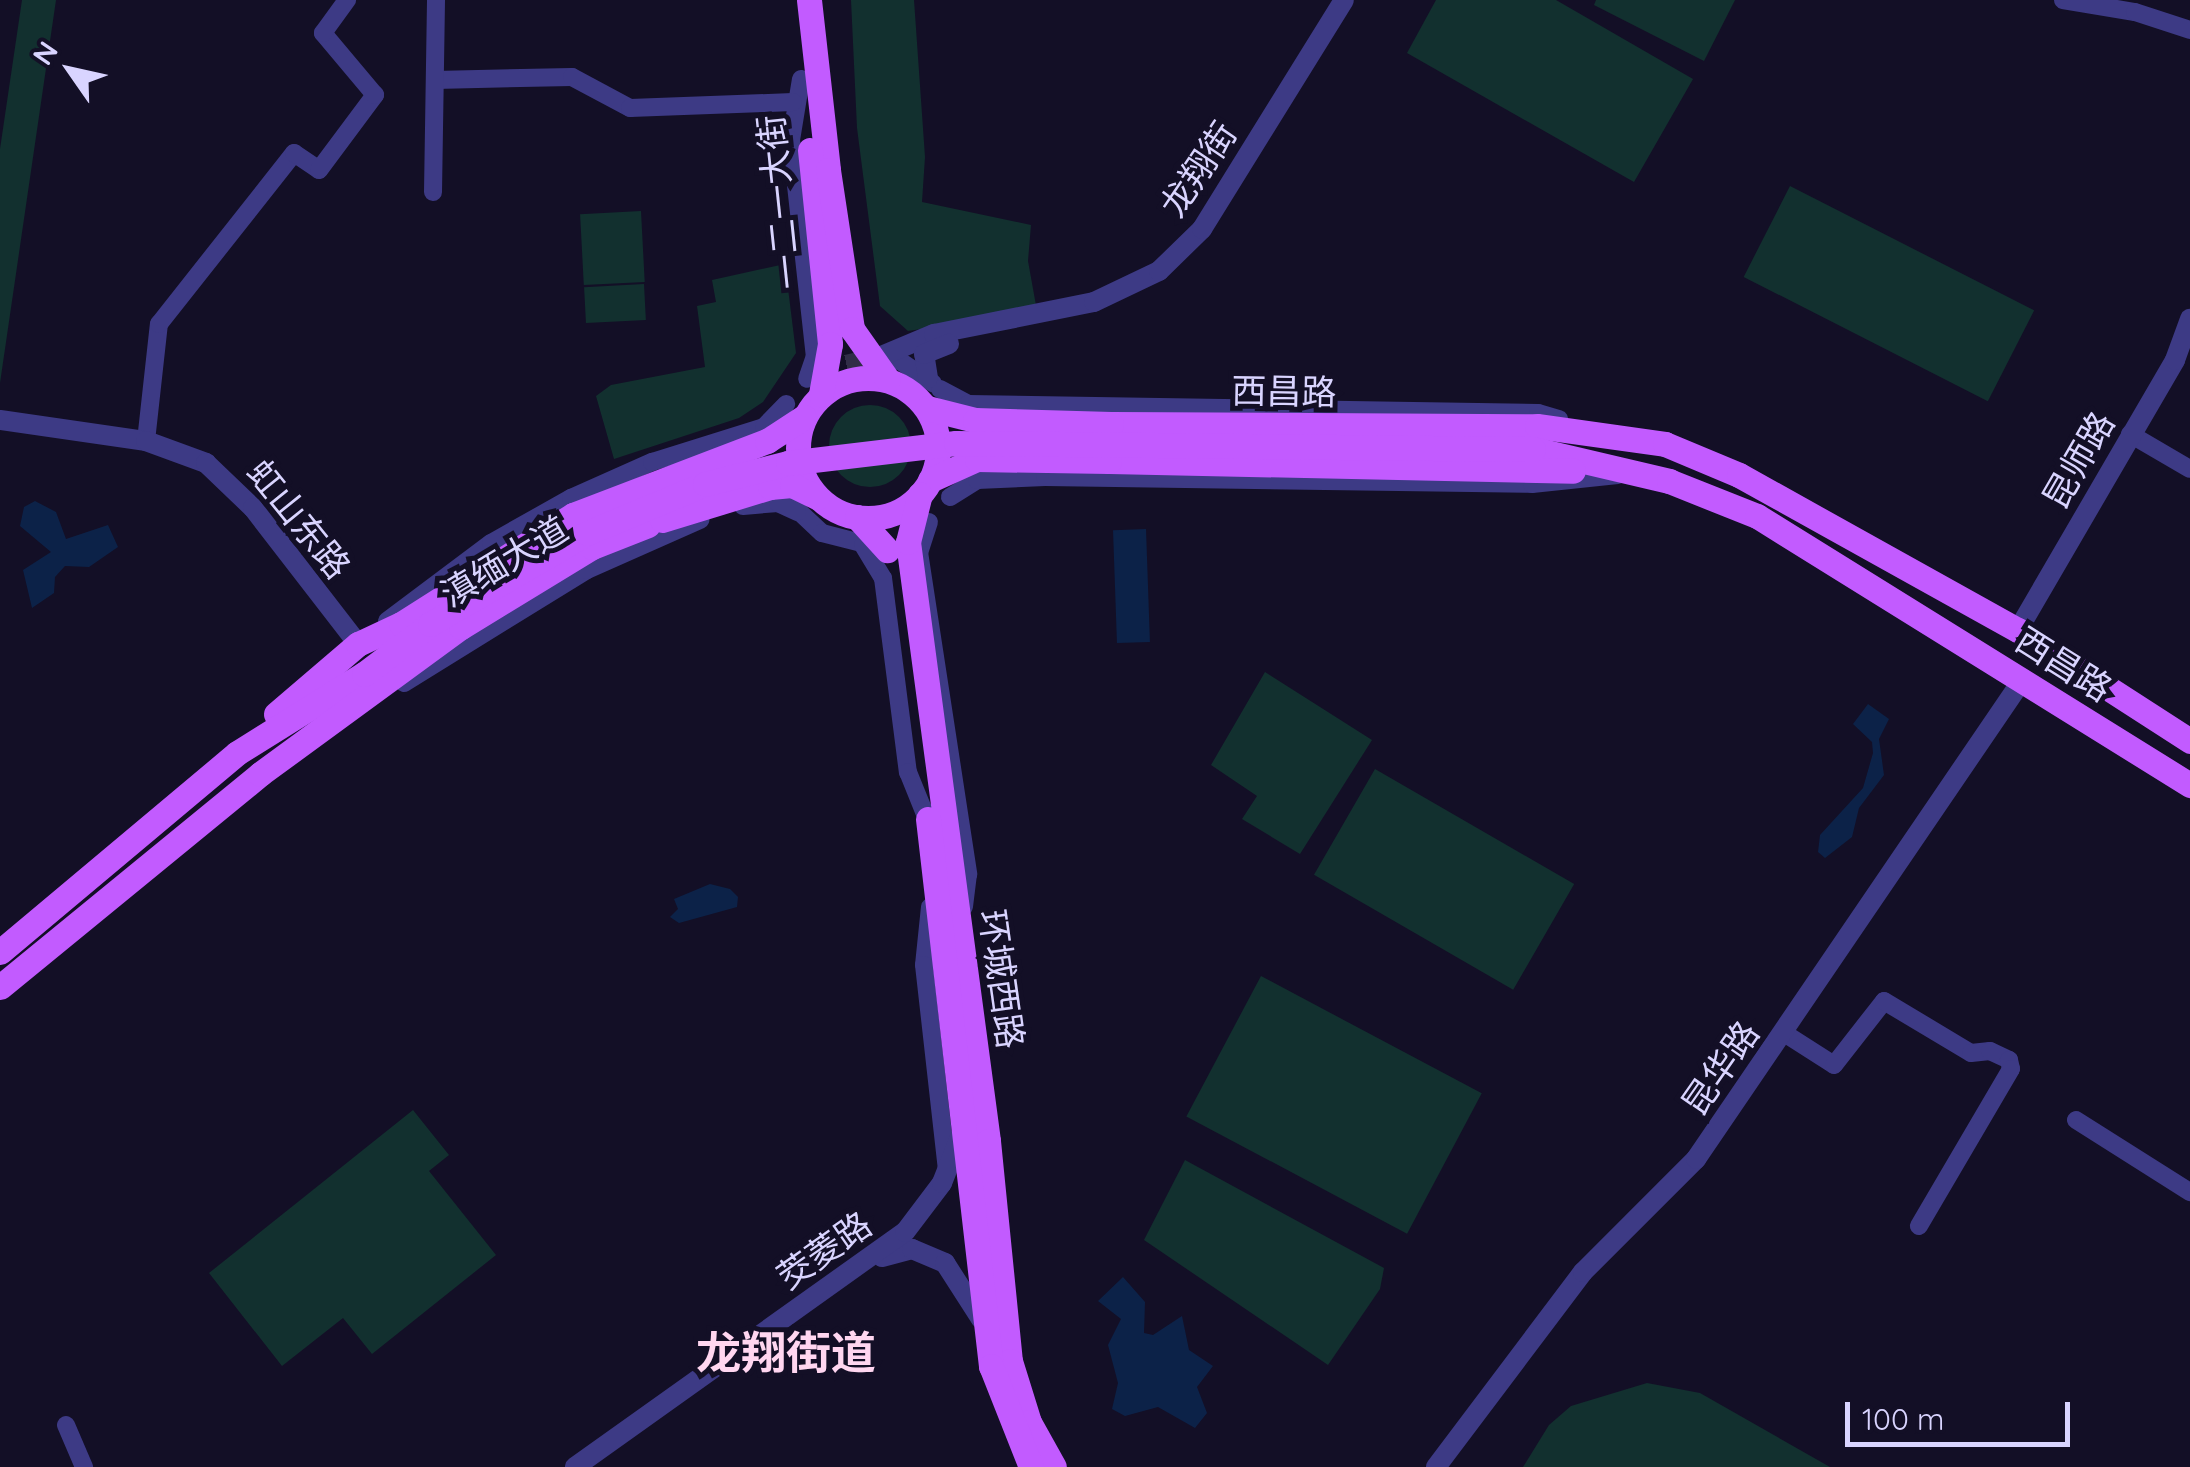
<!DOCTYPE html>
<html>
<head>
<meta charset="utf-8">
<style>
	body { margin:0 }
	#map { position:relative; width:2190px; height:1467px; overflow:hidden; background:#130f26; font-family:Quicksand,"Noto Sans SC",sans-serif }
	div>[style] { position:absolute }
	.green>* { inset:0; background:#12302f; transform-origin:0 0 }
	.round { border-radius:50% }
	.water>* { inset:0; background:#0c2248; transform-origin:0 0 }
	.minor-tunnel>* { height:18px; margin-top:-9px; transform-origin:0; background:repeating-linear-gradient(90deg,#312d47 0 18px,transparent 0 27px) }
	.minor>* { height:18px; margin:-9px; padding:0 9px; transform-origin:9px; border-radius:9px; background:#3d3a85 }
	.tertiary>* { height:20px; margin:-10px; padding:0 10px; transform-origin:10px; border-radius:10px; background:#3d3a85 }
	.primary>* { height:25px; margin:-12.5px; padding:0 12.5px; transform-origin:12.5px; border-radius:12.5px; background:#c25bff }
	.primary>.ring { margin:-12.5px; padding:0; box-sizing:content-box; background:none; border:25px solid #c25bff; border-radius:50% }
	.primary-bridge>* { height:25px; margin:-12.5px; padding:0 12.5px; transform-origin:12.5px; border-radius:12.5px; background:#c25bff }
	span { translate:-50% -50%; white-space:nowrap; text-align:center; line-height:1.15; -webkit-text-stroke:10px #130f26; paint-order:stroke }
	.street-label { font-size:35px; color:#d9d4ff }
	.district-label { font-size:45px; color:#ffd6f0; font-weight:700 }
	.north { position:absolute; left:20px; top:20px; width:100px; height:100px; -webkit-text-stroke:8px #130f26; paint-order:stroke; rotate:304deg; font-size:28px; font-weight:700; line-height:40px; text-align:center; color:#d9d4ff }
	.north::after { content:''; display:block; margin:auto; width:35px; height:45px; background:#d9d4ff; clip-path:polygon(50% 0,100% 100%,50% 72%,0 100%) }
	.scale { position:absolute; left:1845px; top:1402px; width:225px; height:45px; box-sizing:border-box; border:5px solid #d9d4ff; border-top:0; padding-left:12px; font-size:30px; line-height:35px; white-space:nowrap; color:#d9d4ff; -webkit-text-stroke:8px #130f26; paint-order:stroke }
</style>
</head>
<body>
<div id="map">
	<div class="green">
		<i style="clip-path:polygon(22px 0,56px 0,0 383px,0 149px)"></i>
		<i style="clip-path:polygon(851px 0,914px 0,925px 157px,922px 202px,1031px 225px,1028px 261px,1037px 311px,908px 331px,880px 306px,857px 128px)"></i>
		<i style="clip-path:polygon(1436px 0,1556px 0,1693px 79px,1634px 182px,1407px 53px)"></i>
		<i style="clip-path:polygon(1596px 0,1735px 0,1704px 61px,1594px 5px)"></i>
		<i style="left:1790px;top:186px;width:274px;height:102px;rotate:27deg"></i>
		<i style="left:641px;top:211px;width:71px;height:61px;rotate:87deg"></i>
		<i style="clip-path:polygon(785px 264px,796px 353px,763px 402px,739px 418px,614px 459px,596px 396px,611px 385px,705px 367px,697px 306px,716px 302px,712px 280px)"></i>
		<i style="left:644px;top:284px;width:36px;height:60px;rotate:87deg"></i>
		<i class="round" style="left:829px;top:405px;width:82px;height:82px"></i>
		<i style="clip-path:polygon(1265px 672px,1372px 740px,1300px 854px,1242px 819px,1257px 796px,1211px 765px)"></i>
		<i style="left:1375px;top:769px;width:230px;height:122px;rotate:30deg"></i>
		<i style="left:1261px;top:976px;width:250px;height:159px;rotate:28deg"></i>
		<i style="clip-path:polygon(413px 1110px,449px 1155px,429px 1171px,496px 1255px,372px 1354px,343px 1318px,282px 1366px,209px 1273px)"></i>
		<i style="clip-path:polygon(1185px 1160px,1384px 1268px,1380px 1289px,1328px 1365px,1144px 1240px)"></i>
		<i style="clip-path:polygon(1647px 1383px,1700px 1393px,1830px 1467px,1523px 1467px,1549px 1425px,1571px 1406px)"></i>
	</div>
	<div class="water">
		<i style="clip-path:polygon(35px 501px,56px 512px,66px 539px,108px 525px,118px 547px,89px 567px,65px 566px,55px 577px,54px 593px,32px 608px,23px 570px,51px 552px,20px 526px,24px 507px)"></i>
		<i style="left:1146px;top:529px;width:113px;height:33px;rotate:88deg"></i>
		<i style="clip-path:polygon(1868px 704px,1889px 719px,1879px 739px,1884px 775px,1859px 808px,1852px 837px,1825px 858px,1818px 852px,1820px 835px,1863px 788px,1873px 753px,1872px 742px,1853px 724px)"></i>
		<i style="clip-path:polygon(710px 884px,730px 889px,738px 897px,737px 907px,679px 923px,670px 917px,678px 909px,674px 899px)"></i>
		<i style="clip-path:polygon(1123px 1277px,1145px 1302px,1144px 1333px,1153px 1335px,1182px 1316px,1189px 1350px,1213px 1366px,1197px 1387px,1207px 1413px,1195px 1428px,1158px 1407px,1125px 1416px,1112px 1409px,1118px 1383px,1108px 1345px,1121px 1319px,1098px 1301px)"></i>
	</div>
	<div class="minor-tunnel">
		<i style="left:820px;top:370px;width:57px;rotate:-13.1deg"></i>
	</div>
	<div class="minor">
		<i style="left:2063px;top:0;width:73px;rotate:9.5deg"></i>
		<i style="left:2135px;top:12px;width:58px;rotate:18.1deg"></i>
		<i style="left:801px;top:79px;width:62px;rotate:99.3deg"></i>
		<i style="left:791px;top:140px;width:217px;rotate:83.7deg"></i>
		<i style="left:815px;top:356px;width:24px;rotate:109deg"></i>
		<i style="left:435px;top:80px;width:137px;rotate:-1.3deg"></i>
		<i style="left:572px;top:77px;width:66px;rotate:28.1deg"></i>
		<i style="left:630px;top:108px;width:163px;rotate:-2.1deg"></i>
		<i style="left:433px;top:192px;width:192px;rotate:-89.1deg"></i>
		<i style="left:876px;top:357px;width:24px;rotate:9deg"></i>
		<i style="left:900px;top:361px;width:40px;rotate:34deg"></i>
		<i style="left:940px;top:389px;width:32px;rotate:28deg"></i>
		<i style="left:968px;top:404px;width:570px;rotate:0.9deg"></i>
		<i style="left:1538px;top:413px;width:22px;rotate:16deg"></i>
		<i style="left:2130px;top:434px;width:69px;rotate:30.3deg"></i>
		<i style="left:146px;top:441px;width:118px;rotate:-83.7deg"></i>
		<i style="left:159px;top:324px;width:218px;rotate:-51.7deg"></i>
		<i style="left:294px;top:153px;width:30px;rotate:34deg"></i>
		<i style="left:319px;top:170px;width:94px;rotate:-53.3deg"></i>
		<i style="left:375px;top:95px;width:81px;rotate:-130deg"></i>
		<i style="left:323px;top:33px;width:41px;rotate:-54deg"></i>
		<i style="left:950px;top:497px;width:32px;rotate:-32deg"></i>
		<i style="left:977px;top:480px;width:68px;rotate:-2.5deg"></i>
		<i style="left:1045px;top:477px;width:487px;rotate:0.8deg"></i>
		<i style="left:1532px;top:484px;width:86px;rotate:-6deg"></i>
		<i style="left:790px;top:503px;width:44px;rotate:43.2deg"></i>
		<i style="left:822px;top:533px;width:49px;rotate:14.3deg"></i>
		<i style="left:743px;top:506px;width:35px;rotate:-5deg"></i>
		<i style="left:778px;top:503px;width:21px;rotate:25deg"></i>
		<i style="left:929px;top:522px;width:32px;rotate:108deg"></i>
		<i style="left:919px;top:552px;width:326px;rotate:81.3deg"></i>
		<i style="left:968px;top:874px;width:33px;rotate:97deg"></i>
		<i style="left:863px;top:545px;width:39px;rotate:59deg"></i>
		<i style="left:883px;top:578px;width:196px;rotate:82.7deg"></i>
		<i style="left:908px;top:772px;width:56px;rotate:68deg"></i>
		<i style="left:387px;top:621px;width:130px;rotate:-36.9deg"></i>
		<i style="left:491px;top:543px;width:92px;rotate:-29.4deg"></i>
		<i style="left:571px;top:498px;width:89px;rotate:-24deg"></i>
		<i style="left:652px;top:462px;width:117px;rotate:-17.4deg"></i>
		<i style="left:764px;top:427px;width:32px;rotate:-46deg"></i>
		<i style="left:404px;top:683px;width:215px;rotate:-31.7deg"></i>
		<i style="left:587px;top:570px;width:124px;rotate:-23.9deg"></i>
		<i style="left:930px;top:907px;width:58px;rotate:95.9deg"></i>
		<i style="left:924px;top:965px;width:205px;rotate:83.6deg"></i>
		<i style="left:1784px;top:1033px;width:59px;rotate:32.6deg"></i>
		<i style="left:1834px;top:1065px;width:81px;rotate:-52deg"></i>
		<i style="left:1884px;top:1001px;width:101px;rotate:30.9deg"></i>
		<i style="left:1971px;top:1053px;width:19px;rotate:-6deg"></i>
		<i style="left:1990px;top:1051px;width:21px;rotate:25deg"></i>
		<i style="left:2009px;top:1060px;width:9px;rotate:77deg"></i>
		<i style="left:2011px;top:1069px;width:182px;rotate:120.4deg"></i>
		<i style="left:2076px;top:1120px;width:135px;rotate:32.3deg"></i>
		<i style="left:66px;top:1425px;width:46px;rotate:66.8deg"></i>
	</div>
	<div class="tertiary">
		<i style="left:879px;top:357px;width:60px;rotate:-22.7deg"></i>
		<i style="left:934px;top:334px;width:163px;rotate:-11.3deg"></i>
		<i style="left:1094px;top:302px;width:72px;rotate:-25.5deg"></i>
		<i style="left:1159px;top:271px;width:60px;rotate:-44.3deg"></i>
		<i style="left:1202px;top:229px;width:269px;rotate:-58.2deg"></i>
		<i style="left:928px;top:378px;width:24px;rotate:-99deg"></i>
		<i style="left:924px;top:354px;width:27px;rotate:-22deg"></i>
		<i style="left:0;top:420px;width:148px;rotate:8.2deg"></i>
		<i style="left:146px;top:441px;width:64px;rotate:20.1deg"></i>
		<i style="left:206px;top:463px;width:65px;rotate:43.8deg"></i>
		<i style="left:253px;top:508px;width:172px;rotate:52.3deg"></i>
		<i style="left:2018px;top:630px;width:312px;rotate:-59.8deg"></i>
		<i style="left:2175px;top:360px;width:44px;rotate:-69.9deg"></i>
		<i style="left:882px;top:1257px;width:31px;rotate:-15deg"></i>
		<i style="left:912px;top:1249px;width:36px;rotate:23deg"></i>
		<i style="left:945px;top:1263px;width:67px;rotate:57.3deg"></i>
		<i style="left:575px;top:1467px;width:405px;rotate:-35.5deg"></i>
		<i style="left:905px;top:1232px;width:61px;rotate:-52.9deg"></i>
		<i style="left:942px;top:1183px;width:55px;rotate:-68.6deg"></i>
		<i style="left:1436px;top:1467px;width:244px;rotate:-53deg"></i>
		<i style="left:1583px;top:1272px;width:160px;rotate:-45deg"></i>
		<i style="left:1696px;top:1159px;width:581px;rotate:-55.74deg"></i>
	</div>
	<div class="primary">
		<i style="left:809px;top:0;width:171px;rotate:83.6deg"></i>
		<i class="ring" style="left:798px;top:378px;width:115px;height:115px"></i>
		<i style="left:1111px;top:424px;width:426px;rotate:0.3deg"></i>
		<i style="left:1537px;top:426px;width:129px;rotate:8deg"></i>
		<i style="left:1665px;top:444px;width:80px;rotate:22.7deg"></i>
		<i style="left:1739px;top:475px;width:319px;rotate:29.1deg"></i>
		<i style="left:2018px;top:630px;width:205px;rotate:32.8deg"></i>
		<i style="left:1533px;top:449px;width:140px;rotate:13.2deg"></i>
		<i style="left:1669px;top:481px;width:95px;rotate:21.7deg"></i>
		<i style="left:1757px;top:516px;width:510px;rotate:31.85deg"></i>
		<i style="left:1109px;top:461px;width:464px;rotate:1.2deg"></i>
		<i style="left:908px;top:542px;width:604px;rotate:82.39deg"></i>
		<i style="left:988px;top:1141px;width:221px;rotate:84.3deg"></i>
		<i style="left:1010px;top:1361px;width:64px;rotate:72.7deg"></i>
		<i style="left:1029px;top:1422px;width:51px;rotate:60.9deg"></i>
		<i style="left:276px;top:714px;width:108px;rotate:-40.5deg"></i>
		<i style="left:358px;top:644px;width:47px;rotate:-24.9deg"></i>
		<i style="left:928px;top:819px;width:551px;rotate:83.43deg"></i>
		<i style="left:991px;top:1366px;width:109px;rotate:68.4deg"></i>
		<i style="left:0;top:952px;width:309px;rotate:-40deg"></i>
		<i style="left:237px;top:753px;width:150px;rotate:-31.9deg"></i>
		<i style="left:0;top:987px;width:336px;rotate:-39.3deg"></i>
		<i style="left:260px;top:774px;width:249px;rotate:-36.2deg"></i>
		<i style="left:461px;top:627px;width:153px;rotate:-31.4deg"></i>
		<i style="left:592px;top:547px;width:60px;rotate:-21.4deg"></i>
	</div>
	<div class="primary-bridge">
		<i style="left:810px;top:150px;width:195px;rotate:84.1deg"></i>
		<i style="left:830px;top:344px;width:51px;rotate:100.2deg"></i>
		<i style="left:828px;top:170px;width:161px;rotate:81.4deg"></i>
		<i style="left:852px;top:329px;width:62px;rotate:54.8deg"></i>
		<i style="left:927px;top:408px;width:49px;rotate:14deg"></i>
		<i style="left:975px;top:420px;width:136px;rotate:1.7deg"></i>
		<i style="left:930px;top:480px;width:51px;rotate:-24.1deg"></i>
		<i style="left:977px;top:459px;width:132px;rotate:0.9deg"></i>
		<i style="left:857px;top:517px;width:45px;rotate:47.7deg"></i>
		<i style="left:662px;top:520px;width:113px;rotate:-17deg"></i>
		<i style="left:770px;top:487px;width:22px;rotate:-5deg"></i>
		<i style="left:792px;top:485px;width:28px;rotate:26deg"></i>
		<i style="left:908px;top:542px;width:49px;rotate:-76deg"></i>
		<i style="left:401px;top:624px;width:204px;rotate:-32.4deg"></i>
		<i style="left:573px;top:515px;width:208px;rotate:-20.9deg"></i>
		<i style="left:767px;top:441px;width:44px;rotate:-33deg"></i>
		<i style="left:364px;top:674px;width:83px;rotate:-37.1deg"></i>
		<i style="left:430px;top:624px;width:181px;rotate:-30.1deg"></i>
		<i style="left:587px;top:533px;width:128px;rotate:-22.6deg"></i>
		<i style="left:705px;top:484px;width:86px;rotate:-14.2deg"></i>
		<i style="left:788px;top:463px;width:169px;rotate:-6.8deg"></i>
		<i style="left:956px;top:443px;width:577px;rotate:0.6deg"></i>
	</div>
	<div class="street-label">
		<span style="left:1198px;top:169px;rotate:-56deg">龙翔街</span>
		<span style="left:779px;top:202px;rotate:-96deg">一二一大街</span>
		<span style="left:1284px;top:391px;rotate:1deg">西昌路</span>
		<span style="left:2078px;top:460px;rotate:-60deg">昆师路</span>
		<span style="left:299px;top:519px;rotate:51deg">虹山东路</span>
		<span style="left:504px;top:561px;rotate:-31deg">滇缅大道</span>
		<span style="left:2064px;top:664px;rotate:32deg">西昌路</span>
		<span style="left:1002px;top:979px;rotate:82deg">环城西路</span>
		<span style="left:1720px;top:1068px;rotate:-55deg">昆华路</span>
		<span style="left:824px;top:1250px;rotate:-35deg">茭菱路</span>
	</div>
	<div class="district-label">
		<span style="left:786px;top:1353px">龙翔街道</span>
	</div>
	<div class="north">N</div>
	<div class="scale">100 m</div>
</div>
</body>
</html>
